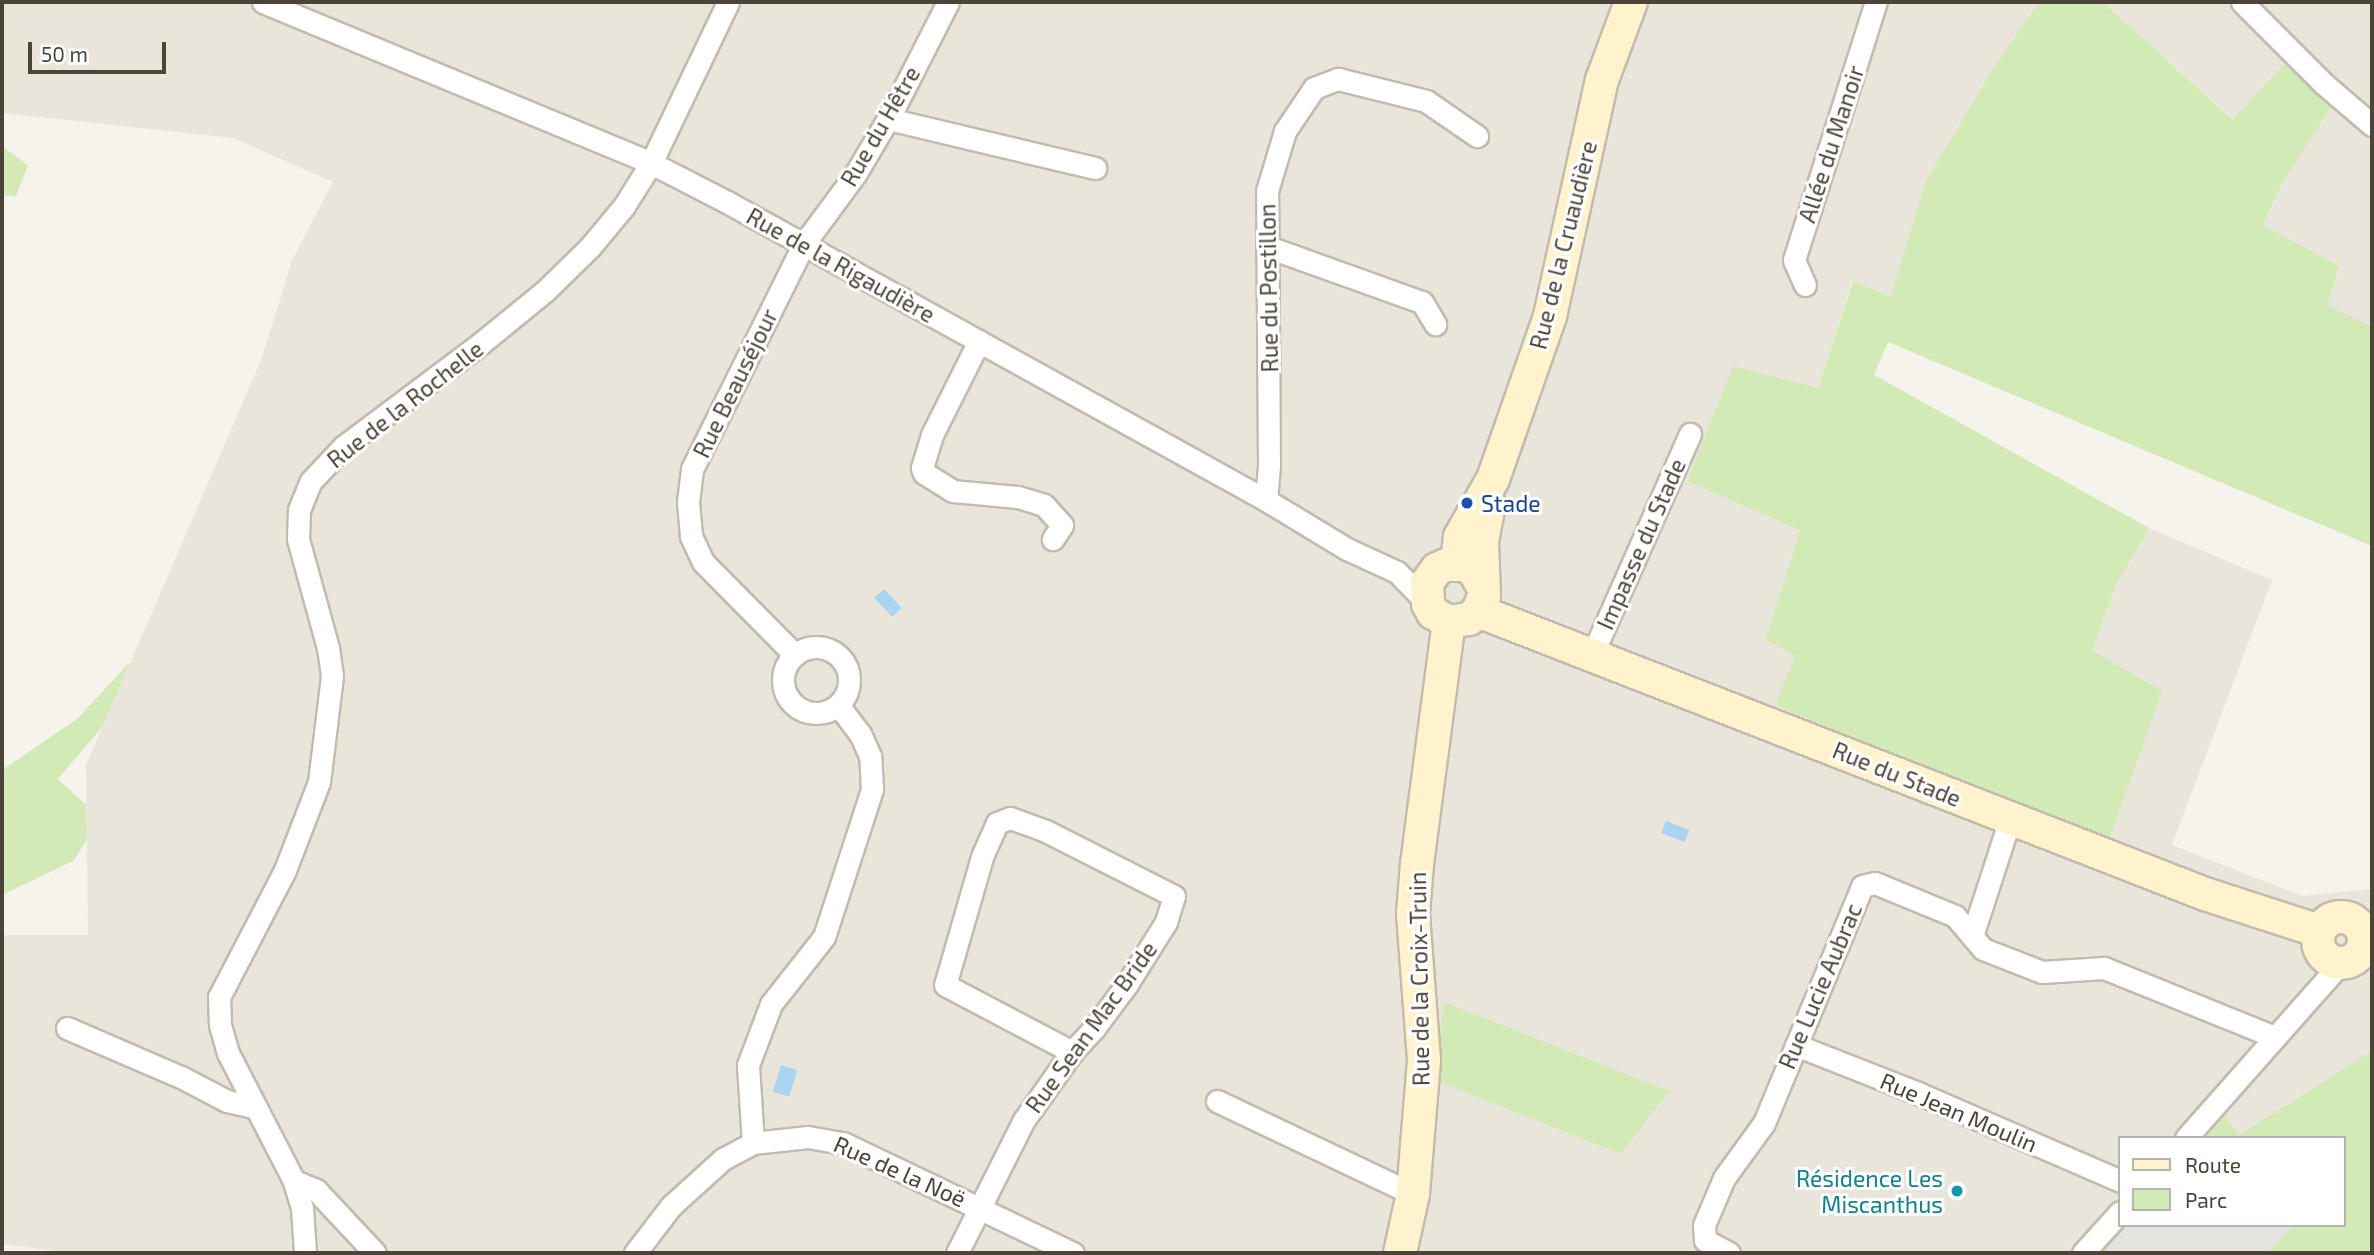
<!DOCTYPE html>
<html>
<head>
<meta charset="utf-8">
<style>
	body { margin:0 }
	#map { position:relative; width:2374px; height:1255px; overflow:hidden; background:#f6f3ec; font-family:"Exo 2",sans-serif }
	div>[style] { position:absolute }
	.residential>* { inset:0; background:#eae5da }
	.green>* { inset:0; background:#d2eab5 }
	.parking>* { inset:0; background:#e5e3e0 }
	.water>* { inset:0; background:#a9d4f2; transform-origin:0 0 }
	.roads { filter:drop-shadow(2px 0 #c2bbae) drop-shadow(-2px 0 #c2bbae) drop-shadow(0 2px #c2bbae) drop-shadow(0 -2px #c2bbae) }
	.street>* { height:21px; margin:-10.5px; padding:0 10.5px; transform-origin:10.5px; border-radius:10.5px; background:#fff }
	.street>.ring { margin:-10.5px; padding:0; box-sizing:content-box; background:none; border:21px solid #fff; border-radius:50% }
	.secondary>* { height:32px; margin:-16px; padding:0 16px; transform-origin:16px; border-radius:16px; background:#fff3cd }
	.secondary>.ring { margin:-16px; padding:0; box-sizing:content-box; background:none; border:32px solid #fff3cd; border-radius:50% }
	.dots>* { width:19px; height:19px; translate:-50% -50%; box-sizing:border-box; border:4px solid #fff; border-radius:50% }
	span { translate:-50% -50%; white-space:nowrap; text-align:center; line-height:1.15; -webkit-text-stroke:6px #fff; paint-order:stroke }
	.street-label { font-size:23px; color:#4b4439 }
	.transit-label { font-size:23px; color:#164399 }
	.left { translate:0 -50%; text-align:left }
	.culture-label { font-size:23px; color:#0d838f }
	.right { translate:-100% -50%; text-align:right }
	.frame { position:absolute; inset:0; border:4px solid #4b4439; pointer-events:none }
	.legend { position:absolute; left:2118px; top:1136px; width:228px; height:91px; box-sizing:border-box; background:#fff; border:2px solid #b7b4b0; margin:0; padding:9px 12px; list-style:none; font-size:21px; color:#4b4439 }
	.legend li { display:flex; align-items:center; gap:14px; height:35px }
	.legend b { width:35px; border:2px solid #b7b4b0 }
	.scale { position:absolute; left:28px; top:42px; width:138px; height:32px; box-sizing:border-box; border:4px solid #4b4439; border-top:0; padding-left:9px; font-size:21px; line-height:24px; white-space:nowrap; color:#4b4439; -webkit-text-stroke:5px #fff; paint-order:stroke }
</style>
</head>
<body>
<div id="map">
	<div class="residential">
		<i style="clip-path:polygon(2px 2px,2039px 2px,1994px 67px,1926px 181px,1890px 297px,1852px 281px,1818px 388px,1800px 529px,1765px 638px,1795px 656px,1776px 705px,2092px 650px,2116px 585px,2149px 528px,2272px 580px,2172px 845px,2302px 896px,2372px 889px,2372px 1051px,2239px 1135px,2120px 1138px,2120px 1225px,2124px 1225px,2100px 1253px,71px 1253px,2px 1244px,2px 935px,88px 935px,86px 765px,262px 358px,292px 260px,333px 182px,233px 138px,2px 113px)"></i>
		<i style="clip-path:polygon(2103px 2px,2372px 2px,2372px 327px,2326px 305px,2339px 266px,2263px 226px,2279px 189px,2331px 105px,2234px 120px)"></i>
	</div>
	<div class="green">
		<i style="clip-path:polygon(2039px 2px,2103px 2px,2233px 120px,2284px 64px,2331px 106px,2279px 189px,2263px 225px,2339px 266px,2327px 305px,2372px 327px,2372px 546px,1888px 342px,1874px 375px,2149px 528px,2116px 585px,2092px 650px,2162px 691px,2108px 843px,1775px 705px,1795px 656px,1765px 639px,1800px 530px,1687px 481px,1733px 366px,1818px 388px,1853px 281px,1890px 297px,1926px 181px,1994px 67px)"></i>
		<i style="clip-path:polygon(2px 146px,28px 165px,16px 196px,2px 195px)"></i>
		<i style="clip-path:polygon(130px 662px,103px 726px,58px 779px,86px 805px,87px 840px,73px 861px,2px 895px,2px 770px,77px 719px)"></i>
		<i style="clip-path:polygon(1444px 1002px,1669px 1091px,1621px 1154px,1434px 1080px)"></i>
		<i style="clip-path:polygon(2372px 1051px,2372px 1253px,2100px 1253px,2124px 1225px,2344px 1225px,2344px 1138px,2200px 1138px,2222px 1112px,2239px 1135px)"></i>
	</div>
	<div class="parking">
		<i style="clip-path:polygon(2128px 1225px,2291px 1225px,2293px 1227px,2268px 1253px,2103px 1253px)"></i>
	</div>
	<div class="water">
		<i style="left:884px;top:589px;width:26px;height:13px;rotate:47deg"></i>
		<i style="left:1666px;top:821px;width:25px;height:13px;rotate:21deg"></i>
		<i style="left:781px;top:1065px;width:17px;height:28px;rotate:17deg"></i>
	</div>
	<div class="roads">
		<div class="street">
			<i style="left:263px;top:2px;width:420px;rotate:22.5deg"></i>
			<i style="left:651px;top:163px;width:85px;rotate:27.2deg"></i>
			<i style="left:727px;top:202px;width:616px;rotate:28.94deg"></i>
			<i style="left:1266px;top:500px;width:95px;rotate:31.2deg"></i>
			<i style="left:1347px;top:549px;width:55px;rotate:24.7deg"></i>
			<i style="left:1397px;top:572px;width:45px;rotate:45.9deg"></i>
			<i style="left:2242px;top:2px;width:116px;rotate:45deg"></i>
			<i style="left:2324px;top:84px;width:63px;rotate:40.5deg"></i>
			<i style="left:888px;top:119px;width:213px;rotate:13.3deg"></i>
			<i style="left:1268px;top:247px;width:164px;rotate:19.7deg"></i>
			<i style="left:1422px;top:302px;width:26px;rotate:59deg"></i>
			<i style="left:1805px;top:285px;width:27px;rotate:-114deg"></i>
			<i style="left:1794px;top:260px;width:271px;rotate:-72.4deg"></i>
			<i style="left:979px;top:341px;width:105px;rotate:116.6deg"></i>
			<i style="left:932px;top:435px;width:34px;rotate:107deg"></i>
			<i style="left:922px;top:468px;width:5px;rotate:68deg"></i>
			<i style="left:924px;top:473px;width:34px;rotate:32deg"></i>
			<i style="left:953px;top:491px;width:65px;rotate:5.3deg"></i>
			<i style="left:1018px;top:497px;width:27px;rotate:17deg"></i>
			<i style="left:1044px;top:505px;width:27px;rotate:48deg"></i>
			<i style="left:1062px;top:525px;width:17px;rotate:123deg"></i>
			<i style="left:1266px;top:500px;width:35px;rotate:-85deg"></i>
			<i style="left:1269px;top:465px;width:274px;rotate:-90.4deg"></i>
			<i style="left:1267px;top:191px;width:63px;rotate:-73.3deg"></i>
			<i style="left:1285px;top:131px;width:52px;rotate:-56deg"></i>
			<i style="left:1314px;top:88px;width:26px;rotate:-21deg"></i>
			<i style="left:1338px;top:79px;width:91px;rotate:14deg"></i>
			<i style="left:1426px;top:101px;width:62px;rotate:34.5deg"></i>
			<i class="ring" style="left:783px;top:647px;width:45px;height:45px"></i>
			<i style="left:795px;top:655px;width:131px;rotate:-134.7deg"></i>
			<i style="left:703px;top:562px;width:29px;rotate:-115deg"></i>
			<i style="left:691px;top:536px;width:34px;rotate:-95deg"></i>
			<i style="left:688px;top:502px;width:33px;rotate:-83deg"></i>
			<i style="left:692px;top:469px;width:250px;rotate:-63.6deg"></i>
			<i style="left:803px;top:245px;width:89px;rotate:-53.6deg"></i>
			<i style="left:856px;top:173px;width:71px;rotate:-59.5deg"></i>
			<i style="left:892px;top:112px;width:123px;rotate:-63deg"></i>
			<i style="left:1592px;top:655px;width:242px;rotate:-66.1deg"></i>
			<i style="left:1972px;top:936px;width:123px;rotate:-72deg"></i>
			<i style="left:67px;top:1028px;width:124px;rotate:23.3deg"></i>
			<i style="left:181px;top:1077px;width:52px;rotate:27.6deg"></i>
			<i style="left:227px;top:1101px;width:28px;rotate:13deg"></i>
			<i style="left:1796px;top:1045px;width:131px;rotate:21.5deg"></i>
			<i style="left:1918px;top:1093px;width:220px;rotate:23.5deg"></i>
			<i style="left:1217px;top:1101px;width:217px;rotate:25.4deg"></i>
			<i style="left:2186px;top:1138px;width:234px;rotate:-48.5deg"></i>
			<i style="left:753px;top:1143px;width:78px;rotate:-93.7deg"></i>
			<i style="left:748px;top:1065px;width:65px;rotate:-69.3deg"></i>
			<i style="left:771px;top:1004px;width:85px;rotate:-51.7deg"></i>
			<i style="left:824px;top:937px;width:156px;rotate:-72deg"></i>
			<i style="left:872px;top:789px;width:33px;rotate:-93deg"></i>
			<i style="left:870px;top:756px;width:24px;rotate:-114deg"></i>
			<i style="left:860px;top:734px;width:36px;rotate:-127deg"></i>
			<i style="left:294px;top:1181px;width:24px;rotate:22deg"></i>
			<i style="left:316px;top:1190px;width:86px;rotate:46.9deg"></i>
			<i style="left:305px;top:1253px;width:45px;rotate:-93.8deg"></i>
			<i style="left:302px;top:1208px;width:28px;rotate:-107deg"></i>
			<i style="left:294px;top:1181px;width:144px;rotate:-117.3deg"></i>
			<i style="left:228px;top:1053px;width:29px;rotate:-106deg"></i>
			<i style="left:220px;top:1025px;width:28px;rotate:-92deg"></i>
			<i style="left:219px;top:997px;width:143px;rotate:-62.5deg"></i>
			<i style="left:285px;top:870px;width:94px;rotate:-68.9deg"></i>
			<i style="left:319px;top:782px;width:107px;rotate:-83deg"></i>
			<i style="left:332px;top:676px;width:28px;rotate:-98deg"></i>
			<i style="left:328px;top:648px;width:113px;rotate:-105.4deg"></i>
			<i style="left:298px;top:539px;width:29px;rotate:-88deg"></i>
			<i style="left:299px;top:510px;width:31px;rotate:-68deg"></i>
			<i style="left:311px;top:481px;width:48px;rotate:-46.7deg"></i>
			<i style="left:344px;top:446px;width:170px;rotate:-36.9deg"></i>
			<i style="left:480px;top:344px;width:84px;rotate:-39.2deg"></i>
			<i style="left:545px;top:291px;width:63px;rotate:-44.4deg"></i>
			<i style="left:590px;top:247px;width:53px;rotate:-50.3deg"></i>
			<i style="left:624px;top:206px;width:51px;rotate:-57.9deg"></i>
			<i style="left:651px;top:163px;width:178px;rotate:-64.4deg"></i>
			<i style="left:635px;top:1253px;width:59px;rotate:-52.5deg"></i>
			<i style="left:671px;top:1206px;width:70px;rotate:-42.1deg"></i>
			<i style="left:723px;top:1159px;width:34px;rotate:-28deg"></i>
			<i style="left:753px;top:1143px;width:55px;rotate:-6.2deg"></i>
			<i style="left:808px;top:1137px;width:36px;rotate:10deg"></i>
			<i style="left:843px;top:1143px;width:255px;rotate:25.6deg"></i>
			<i style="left:957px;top:1253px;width:149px;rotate:-63.3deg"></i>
			<i style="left:1024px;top:1120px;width:83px;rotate:-54.8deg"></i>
			<i style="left:1072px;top:1052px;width:34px;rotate:-47deg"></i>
			<i style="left:1095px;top:1027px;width:54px;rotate:-53.3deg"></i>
			<i style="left:1127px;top:984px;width:73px;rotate:-57.8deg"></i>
			<i style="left:1166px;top:922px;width:27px;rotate:-73deg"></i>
			<i style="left:1174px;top:896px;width:144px;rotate:-153.1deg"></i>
			<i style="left:1046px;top:831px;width:38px;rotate:-160deg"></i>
			<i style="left:1010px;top:818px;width:14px;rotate:159deg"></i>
			<i style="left:997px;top:823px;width:37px;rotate:114deg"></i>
			<i style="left:982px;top:857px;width:133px;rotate:106.1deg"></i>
			<i style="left:945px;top:985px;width:144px;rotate:27.8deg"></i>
			<i style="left:1729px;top:1253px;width:27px;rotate:-152deg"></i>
			<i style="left:1705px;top:1240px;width:15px;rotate:-94deg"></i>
			<i style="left:1704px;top:1225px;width:51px;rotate:-66.9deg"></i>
			<i style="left:1724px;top:1178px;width:68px;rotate:-54deg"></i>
			<i style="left:1764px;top:1123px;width:256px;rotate:-67.5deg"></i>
			<i style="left:1862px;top:886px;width:13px;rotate:-13deg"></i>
			<i style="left:1875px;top:883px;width:87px;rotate:22.4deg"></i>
			<i style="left:1955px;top:916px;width:43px;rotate:49.7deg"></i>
			<i style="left:1983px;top:949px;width:63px;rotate:21.3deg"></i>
			<i style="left:2042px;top:972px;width:62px;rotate:-3.7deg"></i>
			<i style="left:2104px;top:968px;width:184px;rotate:22deg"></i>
			<i style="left:2083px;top:1253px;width:55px;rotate:-47.9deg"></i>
		</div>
		<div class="secondary">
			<i style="left:1457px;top:564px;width:27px;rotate:-84deg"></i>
			<i style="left:1460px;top:537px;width:67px;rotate:-60.4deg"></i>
			<i style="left:1493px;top:479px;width:173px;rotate:-70.7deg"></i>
			<i style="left:1550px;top:316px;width:242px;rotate:-77.6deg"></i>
			<i style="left:1602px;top:80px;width:83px;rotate:-69.6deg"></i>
			<i style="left:1483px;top:586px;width:19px;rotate:-122deg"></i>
			<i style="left:1473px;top:570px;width:11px;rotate:-153deg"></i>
			<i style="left:1463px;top:565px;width:17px;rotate:180deg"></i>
			<i style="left:1446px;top:565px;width:10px;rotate:156deg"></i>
			<i style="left:1437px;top:569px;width:17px;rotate:126deg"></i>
			<i style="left:1427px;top:583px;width:21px;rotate:87deg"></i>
			<i style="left:1428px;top:604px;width:10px;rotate:61deg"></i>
			<i style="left:1433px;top:613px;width:18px;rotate:29deg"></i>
			<i style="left:1449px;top:622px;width:20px;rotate:-9deg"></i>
			<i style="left:1469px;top:619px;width:12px;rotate:-42deg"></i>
			<i style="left:1478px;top:611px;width:16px;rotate:-68deg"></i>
			<i style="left:1484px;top:596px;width:55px;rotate:-92.1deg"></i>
			<i style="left:1482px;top:541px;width:38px;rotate:-79deg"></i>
			<i style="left:1478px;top:611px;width:780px;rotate:21.27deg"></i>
			<i style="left:2205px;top:894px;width:120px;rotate:18deg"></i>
			<i class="ring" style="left:2318px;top:917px;width:14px;height:14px"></i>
			<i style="left:1400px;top:1253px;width:60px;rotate:-77.6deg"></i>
			<i style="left:1413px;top:1194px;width:134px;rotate:-85.3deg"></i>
			<i style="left:1424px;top:1060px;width:147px;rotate:-94.3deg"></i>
			<i style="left:1413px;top:913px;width:49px;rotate:-85.3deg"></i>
			<i style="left:1417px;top:864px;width:244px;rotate:-82.5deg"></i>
		</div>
	</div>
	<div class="dots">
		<i style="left:1467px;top:503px;background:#1a4fb4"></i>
		<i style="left:1957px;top:1191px;background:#0f9aa8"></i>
	</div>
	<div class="street-label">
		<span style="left:880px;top:126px;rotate:-60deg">Rue du Hêtre</span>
		<span style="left:1831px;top:144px;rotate:-72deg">Allée du Manoir</span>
		<span style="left:1563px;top:245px;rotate:-76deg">Rue de la Cruaudière</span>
		<span style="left:841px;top:265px;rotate:29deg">Rue de la Rigaudière</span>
		<span style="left:1268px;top:288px;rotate:-91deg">Rue du Postillon</span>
		<span style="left:735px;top:383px;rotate:-64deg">Rue Beauséjour</span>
		<span style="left:405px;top:404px;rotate:-38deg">Rue de la Rochelle</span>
		<span style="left:1641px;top:544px;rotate:-66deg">Impasse du Stade</span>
		<span style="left:1897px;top:774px;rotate:22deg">Rue du Stade</span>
		<span style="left:1419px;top:979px;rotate:-91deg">Rue de la Croix-Truin</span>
		<span style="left:1820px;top:986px;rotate:-67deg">Rue Lucie Aubrac</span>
		<span style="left:1091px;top:1027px;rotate:-54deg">Rue Sean Mac Bride</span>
		<span style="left:1959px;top:1112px;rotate:23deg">Rue Jean Moulin</span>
		<span style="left:900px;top:1171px;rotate:24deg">Rue de la Noë</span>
	</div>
	<div class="transit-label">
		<span class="left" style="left:1481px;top:503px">Stade</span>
	</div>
	<div class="culture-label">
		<span class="right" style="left:1943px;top:1191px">Résidence Les<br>Miscanthus</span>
	</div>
	<div class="frame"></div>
	<ul class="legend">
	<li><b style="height:9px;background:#fff3cd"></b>Route</li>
	<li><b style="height:19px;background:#d2eab5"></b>Parc</li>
	</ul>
	<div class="scale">50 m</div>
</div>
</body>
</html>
